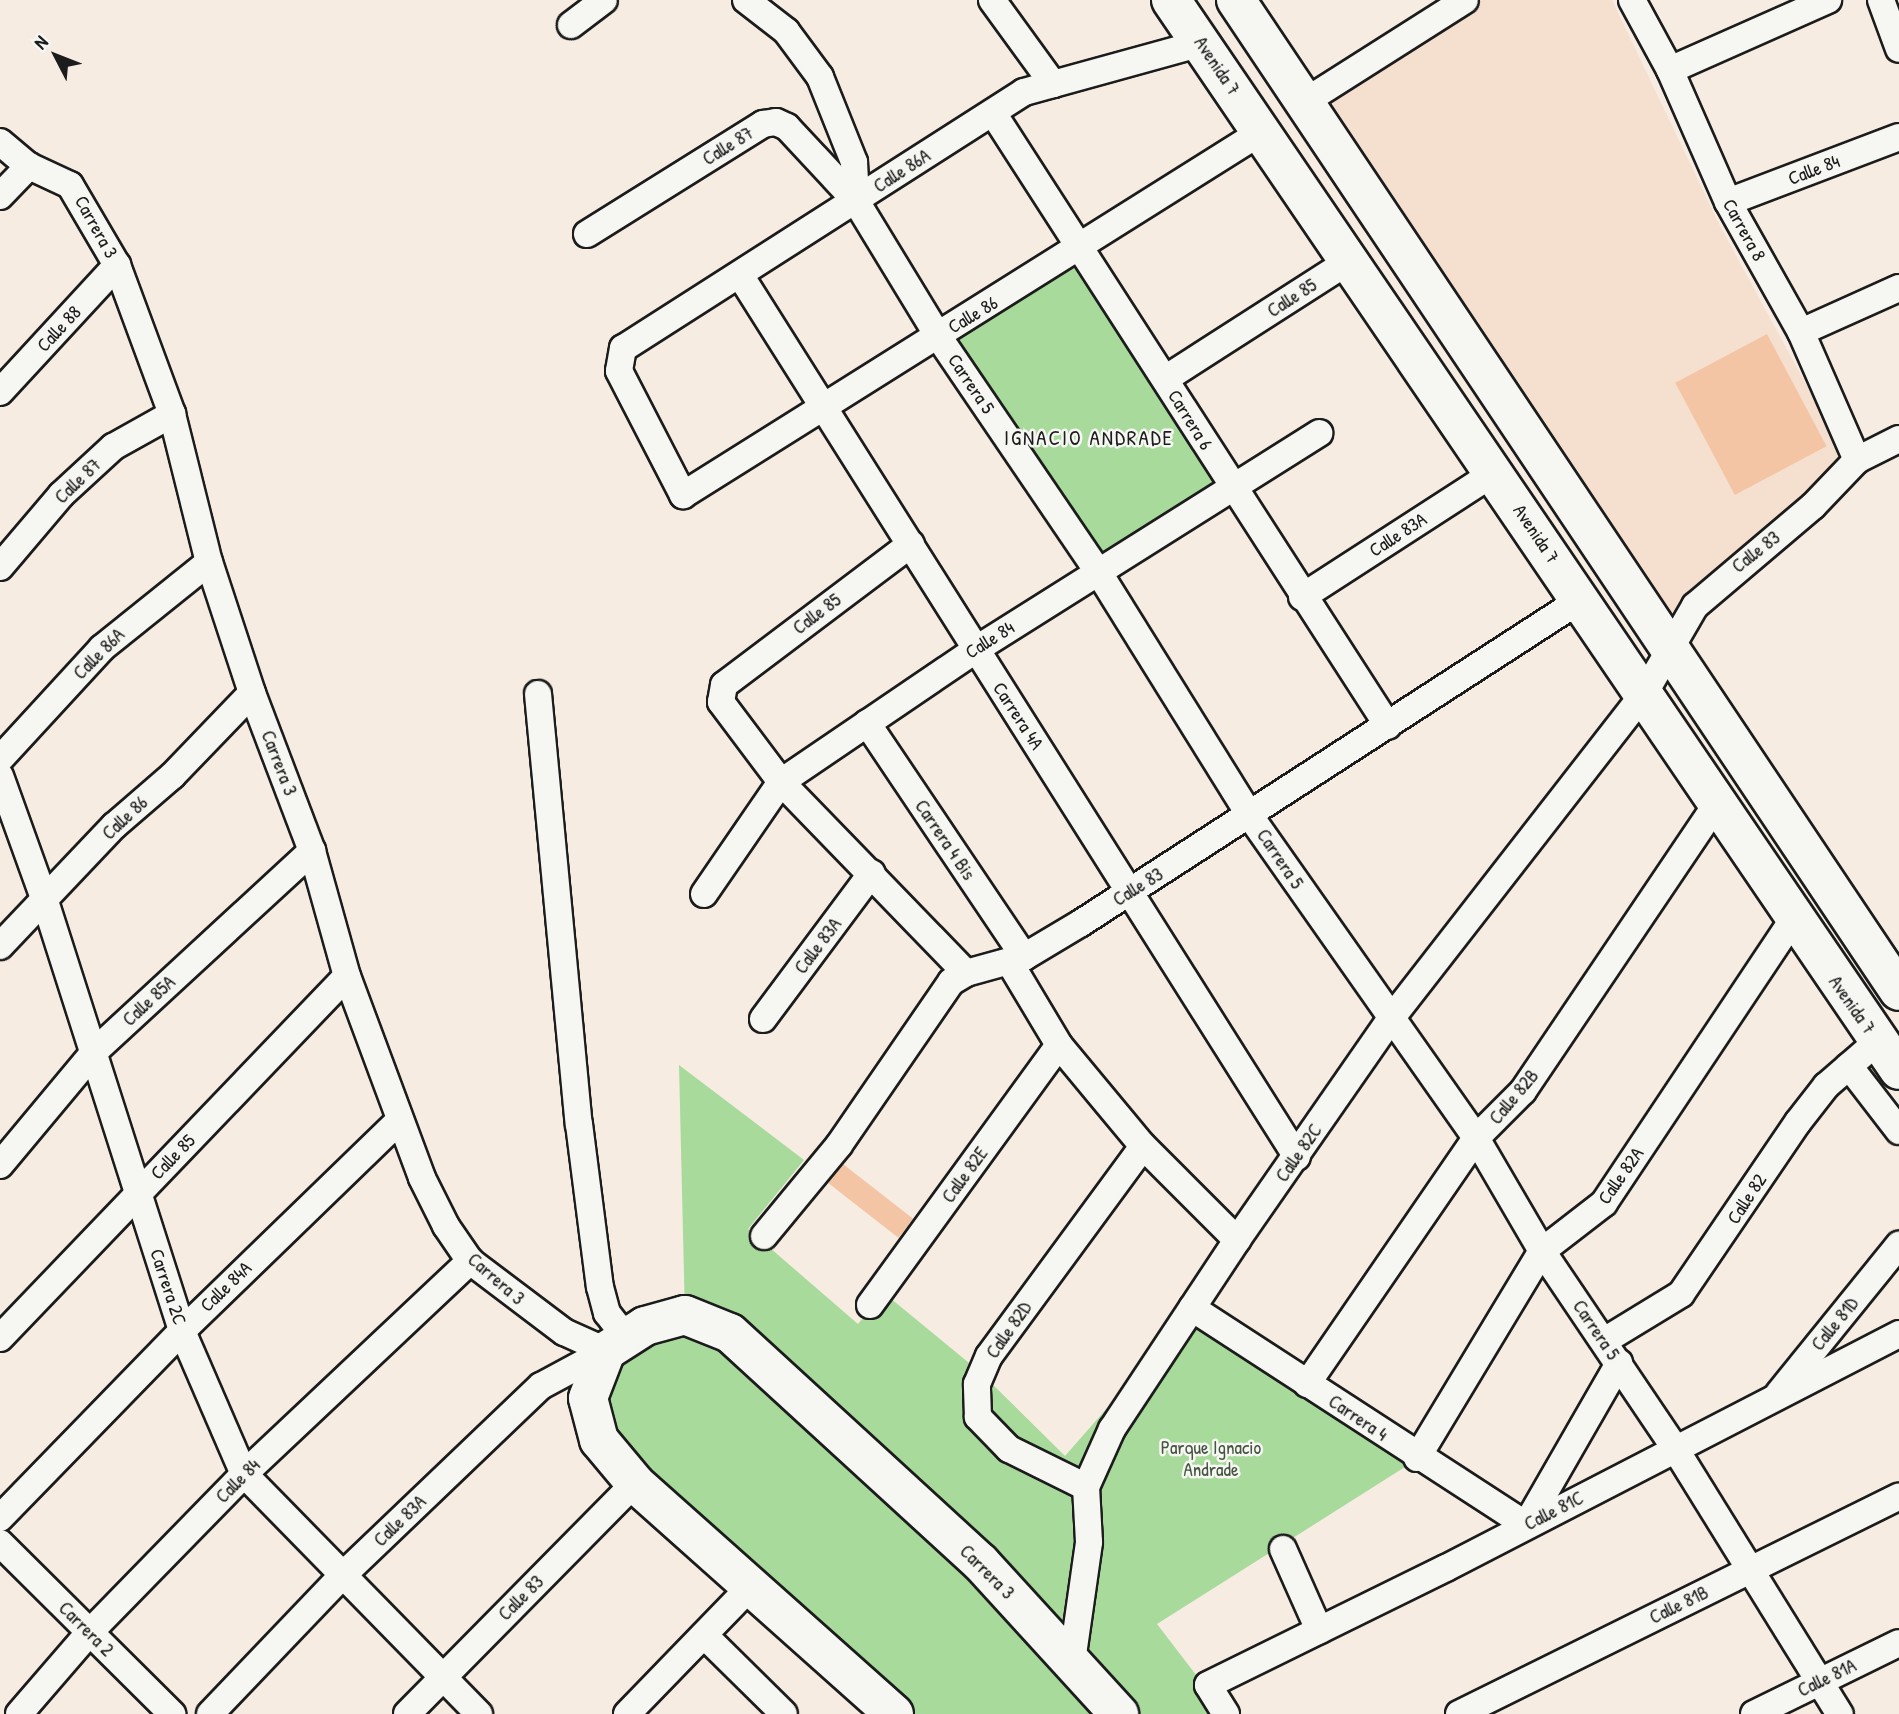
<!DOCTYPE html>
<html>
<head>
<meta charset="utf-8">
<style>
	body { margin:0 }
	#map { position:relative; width:1899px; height:1714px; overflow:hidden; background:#f6ece2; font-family:"Patrick Hand",sans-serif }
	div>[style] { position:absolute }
	.built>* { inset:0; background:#f5e0cf }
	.green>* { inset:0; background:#a7da9b; transform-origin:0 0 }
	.building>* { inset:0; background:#f4c5a4; transform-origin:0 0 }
	.roads { filter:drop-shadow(2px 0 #1c1c1c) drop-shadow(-2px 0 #1c1c1c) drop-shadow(0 2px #1c1c1c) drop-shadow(0 -2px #1c1c1c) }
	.street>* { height:26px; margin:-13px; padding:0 13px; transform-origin:13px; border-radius:13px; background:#f6f6f2 }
	.secondary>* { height:38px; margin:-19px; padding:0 19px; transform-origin:19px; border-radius:19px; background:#f6f6f2 }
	span { translate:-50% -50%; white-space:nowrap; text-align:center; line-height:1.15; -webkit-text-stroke:5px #f6f6f2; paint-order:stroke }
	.street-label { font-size:19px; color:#1c1c1c }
	.park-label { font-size:19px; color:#465542 }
	.neighbourhood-label { font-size:21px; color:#1c1c1c; letter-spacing:2px }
	.north { position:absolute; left:21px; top:21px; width:70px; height:70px; -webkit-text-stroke:5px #f6f6f2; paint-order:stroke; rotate:312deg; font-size:19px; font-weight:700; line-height:28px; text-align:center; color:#1c1c1c }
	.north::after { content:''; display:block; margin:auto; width:24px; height:32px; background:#1c1c1c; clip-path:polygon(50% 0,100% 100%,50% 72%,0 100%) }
</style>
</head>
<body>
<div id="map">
	<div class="built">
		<i style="clip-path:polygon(1477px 0,1612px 0,1719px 224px,1847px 460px,1670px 645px,1314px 102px)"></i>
	</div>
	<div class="green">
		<i style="left:1080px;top:254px;width:274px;height:159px;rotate:57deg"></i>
		<i style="clip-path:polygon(679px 1065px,804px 1160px,748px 1229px,858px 1324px,884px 1293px,980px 1372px,1065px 1456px,1192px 1311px,1416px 1460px,1157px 1624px,1226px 1714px,898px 1714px,604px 1441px,608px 1353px,685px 1317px)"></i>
	</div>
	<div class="building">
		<i style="left:1767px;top:334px;width:127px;height:104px;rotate:62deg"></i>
		<i style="left:843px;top:1164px;width:89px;height:24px;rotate:38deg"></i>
	</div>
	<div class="roads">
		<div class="street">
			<i style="left:746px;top:0;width:51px;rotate:37.8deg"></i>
			<i style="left:786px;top:31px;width:57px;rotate:53.5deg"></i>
			<i style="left:820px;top:77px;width:92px;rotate:68.2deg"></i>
			<i style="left:854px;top:162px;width:39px;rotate:87deg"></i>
			<i style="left:856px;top:201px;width:158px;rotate:58.7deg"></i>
			<i style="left:938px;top:336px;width:287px;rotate:55.8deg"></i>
			<i style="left:1099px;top:573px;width:286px;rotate:58.1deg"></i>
			<i style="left:1250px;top:816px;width:393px;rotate:54.9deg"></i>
			<i style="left:1476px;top:1138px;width:131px;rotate:59.7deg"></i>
			<i style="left:1542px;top:1251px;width:240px;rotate:56deg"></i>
			<i style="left:1676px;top:1450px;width:311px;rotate:58.2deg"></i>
			<i style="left:992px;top:0;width:104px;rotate:54deg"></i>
			<i style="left:1632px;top:0;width:80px;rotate:61.5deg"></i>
			<i style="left:1670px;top:70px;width:144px;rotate:66.3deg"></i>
			<i style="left:1728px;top:202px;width:149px;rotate:60.7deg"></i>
			<i style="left:1801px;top:332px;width:140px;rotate:66.4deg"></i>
			<i style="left:1881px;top:0;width:52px;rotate:69.8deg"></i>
			<i style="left:571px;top:25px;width:41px;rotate:-37.1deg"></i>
			<i style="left:1202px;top:43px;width:185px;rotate:164.6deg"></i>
			<i style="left:1024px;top:92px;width:476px;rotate:147.4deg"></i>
			<i style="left:623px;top:348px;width:23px;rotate:100deg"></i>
			<i style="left:619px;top:371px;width:140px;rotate:62.7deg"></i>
			<i style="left:683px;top:495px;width:683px;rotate:-32.13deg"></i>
			<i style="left:1670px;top:70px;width:173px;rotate:-23.9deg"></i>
			<i style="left:1306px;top:101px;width:188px;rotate:-32.4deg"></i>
			<i style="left:993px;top:113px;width:729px;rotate:57.2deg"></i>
			<i style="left:0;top:142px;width:38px;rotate:40deg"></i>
			<i style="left:29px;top:166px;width:45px;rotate:24.9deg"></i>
			<i style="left:70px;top:185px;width:93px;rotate:59.6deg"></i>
			<i style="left:117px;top:265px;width:159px;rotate:69.7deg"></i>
			<i style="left:172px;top:414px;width:153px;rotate:76deg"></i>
			<i style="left:209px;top:562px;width:138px;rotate:71.8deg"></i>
			<i style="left:252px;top:693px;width:169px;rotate:69.2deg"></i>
			<i style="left:312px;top:851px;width:130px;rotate:74.4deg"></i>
			<i style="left:347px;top:976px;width:215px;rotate:69.6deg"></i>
			<i style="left:422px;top:1178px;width:54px;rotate:63.4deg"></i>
			<i style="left:446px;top:1226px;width:42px;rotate:55.6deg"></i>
			<i style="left:470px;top:1261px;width:118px;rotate:37.1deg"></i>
			<i style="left:564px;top:1332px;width:46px;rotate:24.3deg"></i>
			<i style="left:0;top:196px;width:42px;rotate:-46deg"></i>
			<i style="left:1728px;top:202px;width:183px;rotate:-20.8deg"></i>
			<i style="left:587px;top:234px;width:208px;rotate:-32deg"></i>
			<i style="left:763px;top:124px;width:13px;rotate:-9deg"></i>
			<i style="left:776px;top:122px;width:12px;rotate:24deg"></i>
			<i style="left:787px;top:127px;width:101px;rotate:47deg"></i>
			<i style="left:740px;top:275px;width:1043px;rotate:57.73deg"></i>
			<i style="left:1801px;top:332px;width:107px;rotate:-24.2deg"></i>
			<i style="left:1165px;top:379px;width:219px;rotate:-32.7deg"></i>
			<i style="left:0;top:392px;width:173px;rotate:-47.3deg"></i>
			<i style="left:911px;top:544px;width:234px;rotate:143deg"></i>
			<i style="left:724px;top:685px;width:17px;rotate:100deg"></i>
			<i style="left:721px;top:702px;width:100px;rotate:53.1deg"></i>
			<i style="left:781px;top:782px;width:266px;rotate:45.9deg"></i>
			<i style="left:0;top:567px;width:94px;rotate:-49.7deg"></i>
			<i style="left:61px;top:495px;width:71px;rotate:-42.7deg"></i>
			<i style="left:113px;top:447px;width:68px;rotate:-29.2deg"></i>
			<i style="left:1302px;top:597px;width:230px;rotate:-32.9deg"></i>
			<i style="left:538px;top:694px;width:432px;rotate:84.6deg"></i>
			<i style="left:579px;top:1124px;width:164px;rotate:82.7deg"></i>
			<i style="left:600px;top:1287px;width:27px;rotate:75deg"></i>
			<i style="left:607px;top:1313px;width:18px;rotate:52deg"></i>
			<i style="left:618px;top:1327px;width:17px;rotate:21deg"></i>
			<i style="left:867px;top:723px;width:282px;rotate:56.1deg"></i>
			<i style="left:0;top:759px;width:151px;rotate:-47.4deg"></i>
			<i style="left:102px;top:648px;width:137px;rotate:-38.8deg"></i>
			<i style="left:0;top:776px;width:130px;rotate:70.2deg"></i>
			<i style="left:44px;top:898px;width:454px;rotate:72.3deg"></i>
			<i style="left:182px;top:1331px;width:156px;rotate:66.6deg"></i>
			<i style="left:244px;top:1474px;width:336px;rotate:45.6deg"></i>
			<i style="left:704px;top:894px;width:136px;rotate:-55.5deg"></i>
			<i style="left:781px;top:782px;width:235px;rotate:-34.2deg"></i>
			<i style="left:975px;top:650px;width:407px;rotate:-32.2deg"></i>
			<i style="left:0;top:946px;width:166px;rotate:-46.5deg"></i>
			<i style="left:114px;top:826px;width:77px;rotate:-40.8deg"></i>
			<i style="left:172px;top:776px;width:115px;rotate:-46.1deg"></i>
			<i style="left:1010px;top:963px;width:96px;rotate:59.1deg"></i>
			<i style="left:1059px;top:1045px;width:131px;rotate:50.3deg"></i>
			<i style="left:1143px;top:1146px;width:133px;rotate:45deg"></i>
			<i style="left:763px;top:1019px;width:182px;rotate:-53.3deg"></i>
			<i style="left:1849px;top:1066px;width:82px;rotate:52.4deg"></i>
			<i style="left:0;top:1165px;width:147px;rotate:-50.2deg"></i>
			<i style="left:94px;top:1052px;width:297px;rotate:-42.7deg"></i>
			<i style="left:764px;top:1236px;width:118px;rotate:-50.5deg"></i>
			<i style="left:839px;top:1145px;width:198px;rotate:-55.5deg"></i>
			<i style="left:951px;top:982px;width:17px;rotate:-31deg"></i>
			<i style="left:966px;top:973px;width:60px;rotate:-15.4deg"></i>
			<i style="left:1024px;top:957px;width:66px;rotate:-30.8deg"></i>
			<i style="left:1081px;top:923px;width:594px;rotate:-32.91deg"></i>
			<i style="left:870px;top:1305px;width:321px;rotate:-54deg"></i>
			<i style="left:1192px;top:1308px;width:398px;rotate:33deg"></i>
			<i style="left:1526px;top:1525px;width:187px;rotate:-60.1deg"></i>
			<i style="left:0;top:1338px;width:501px;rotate:-46.21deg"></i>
			<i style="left:1604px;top:1341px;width:90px;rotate:-31.4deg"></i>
			<i style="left:1681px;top:1294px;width:208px;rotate:-55.8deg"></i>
			<i style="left:1798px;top:1122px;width:46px;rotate:-52.1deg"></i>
			<i style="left:1826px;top:1086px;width:69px;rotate:-40.9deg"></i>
			<i style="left:1307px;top:1384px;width:298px;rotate:-55.5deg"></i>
			<i style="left:1476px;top:1138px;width:66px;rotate:-45deg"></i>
			<i style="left:1523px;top:1091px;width:345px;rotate:-56deg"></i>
			<i style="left:1779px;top:1393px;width:191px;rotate:-51deg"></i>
			<i style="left:1417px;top:1458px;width:242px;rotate:-58.9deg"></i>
			<i style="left:1542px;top:1251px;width:78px;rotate:-37.7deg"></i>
			<i style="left:1604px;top:1203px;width:340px;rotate:-56.3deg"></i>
			<i style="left:1086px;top:1487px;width:86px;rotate:-153.7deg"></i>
			<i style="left:1009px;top:1449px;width:45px;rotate:-134.1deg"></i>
			<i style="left:978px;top:1417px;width:33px;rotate:-92deg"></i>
			<i style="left:977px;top:1384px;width:30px;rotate:-67deg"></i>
			<i style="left:989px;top:1356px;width:260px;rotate:-53.7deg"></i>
			<i style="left:0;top:1518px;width:261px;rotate:-45.8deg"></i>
			<i style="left:182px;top:1331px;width:302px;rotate:-44.1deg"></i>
			<i style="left:0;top:1543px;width:243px;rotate:44.8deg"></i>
			<i style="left:1283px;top:1549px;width:89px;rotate:66deg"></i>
			<i style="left:704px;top:1635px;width:112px;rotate:44.6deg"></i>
			<i style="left:1072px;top:1662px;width:121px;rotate:-81.9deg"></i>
			<i style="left:1089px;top:1542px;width:55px;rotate:-93.1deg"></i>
			<i style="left:1086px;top:1487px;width:64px;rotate:-65.9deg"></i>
			<i style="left:1112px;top:1429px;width:227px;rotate:-56.5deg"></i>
			<i style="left:1237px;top:1240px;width:268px;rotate:-55.2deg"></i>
			<i style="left:1390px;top:1020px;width:413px;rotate:-52.1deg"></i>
			<i style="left:1644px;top:694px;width:102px;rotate:-59.9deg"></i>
			<i style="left:1695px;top:606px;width:155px;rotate:-40.3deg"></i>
			<i style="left:1813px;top:506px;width:64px;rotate:-46.3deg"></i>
			<i style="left:1857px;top:460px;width:47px;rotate:-26.6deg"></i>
			<i style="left:19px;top:1714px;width:107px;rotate:-49.2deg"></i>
			<i style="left:89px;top:1633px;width:222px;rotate:-45.7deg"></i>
			<i style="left:244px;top:1474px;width:311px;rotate:-43.3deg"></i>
			<i style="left:210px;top:1714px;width:192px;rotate:-46.3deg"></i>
			<i style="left:343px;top:1575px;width:274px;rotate:-43.7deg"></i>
			<i style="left:541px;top:1386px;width:74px;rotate:-28.3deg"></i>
			<i style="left:407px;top:1714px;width:325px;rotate:-45.4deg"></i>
			<i style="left:627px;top:1714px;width:177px;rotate:-45.9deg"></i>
			<i style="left:1226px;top:1714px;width:34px;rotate:-122deg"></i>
			<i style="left:1208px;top:1685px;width:265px;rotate:-26.2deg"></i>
			<i style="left:1446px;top:1568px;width:510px;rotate:-27.32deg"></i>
			<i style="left:1459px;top:1714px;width:491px;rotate:-26.3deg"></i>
			<i style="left:1754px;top:1714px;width:161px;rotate:-26.1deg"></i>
		</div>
		<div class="secondary">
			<i style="left:1171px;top:0;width:1294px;rotate:55.77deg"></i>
			<i style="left:1236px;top:0;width:1192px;rotate:56.22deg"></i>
			<i style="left:894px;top:1714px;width:347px;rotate:-138.3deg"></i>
			<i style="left:635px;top:1483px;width:56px;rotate:-129.9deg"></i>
			<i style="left:599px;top:1440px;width:43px;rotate:-104.7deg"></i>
			<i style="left:588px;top:1398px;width:50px;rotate:-69deg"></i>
			<i style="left:606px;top:1351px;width:46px;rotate:-32.7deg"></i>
			<i style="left:645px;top:1326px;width:41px;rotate:-15.4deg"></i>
			<i style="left:685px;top:1315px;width:48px;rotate:21.8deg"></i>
			<i style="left:730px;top:1333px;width:340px;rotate:42.5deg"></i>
			<i style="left:981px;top:1563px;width:205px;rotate:47.6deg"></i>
		</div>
	</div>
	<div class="street-label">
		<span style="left:1217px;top:66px;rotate:56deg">Avenida 7</span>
		<span style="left:728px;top:146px;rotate:-32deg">Calle 87</span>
		<span style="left:1814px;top:170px;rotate:-21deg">Calle 84</span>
		<span style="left:902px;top:171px;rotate:-33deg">Calle 86A</span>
		<span style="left:96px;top:227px;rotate:61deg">Carrera 3</span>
		<span style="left:1744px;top:230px;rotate:61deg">Carrera 8</span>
		<span style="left:1292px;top:298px;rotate:-33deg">Calle 85</span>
		<span style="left:973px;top:315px;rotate:-31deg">Calle 86</span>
		<span style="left:59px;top:329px;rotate:-47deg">Calle 88</span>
		<span style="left:971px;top:384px;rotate:56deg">Carrera 5</span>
		<span style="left:1190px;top:420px;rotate:58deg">Carrera 6</span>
		<span style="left:78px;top:481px;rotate:-44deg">Calle 87</span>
		<span style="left:1536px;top:534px;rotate:56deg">Avenida 7</span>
		<span style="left:1398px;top:535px;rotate:-33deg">Calle 83A</span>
		<span style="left:1756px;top:552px;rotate:-38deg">Calle 83</span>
		<span style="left:817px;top:614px;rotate:-37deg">Calle 85</span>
		<span style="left:990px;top:640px;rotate:-32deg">Calle 84</span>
		<span style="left:99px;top:654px;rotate:-45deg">Calle 86A</span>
		<span style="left:1018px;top:716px;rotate:57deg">Carrera 4A</span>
		<span style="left:279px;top:763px;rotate:69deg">Carrera 3</span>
		<span style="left:125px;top:818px;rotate:-43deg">Calle 86</span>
		<span style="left:945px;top:840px;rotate:56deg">Carrera 4 Bis</span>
		<span style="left:1280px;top:859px;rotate:56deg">Carrera 5</span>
		<span style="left:1138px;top:887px;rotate:-32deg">Calle 83</span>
		<span style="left:818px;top:946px;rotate:-53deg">Calle 83A</span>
		<span style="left:149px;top:1001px;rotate:-43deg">Calle 85A</span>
		<span style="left:1852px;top:1005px;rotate:55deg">Avenida 7</span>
		<span style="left:1514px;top:1097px;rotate:-50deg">Calle 82B</span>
		<span style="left:1299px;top:1153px;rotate:-55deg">Calle 82C</span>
		<span style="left:173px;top:1157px;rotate:-46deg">Calle 85</span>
		<span style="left:965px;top:1175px;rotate:-54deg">Calle 82E</span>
		<span style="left:1621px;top:1176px;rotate:-55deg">Calle 82A</span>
		<span style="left:1747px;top:1199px;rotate:-57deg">Calle 82</span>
		<span style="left:496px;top:1279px;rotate:41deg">Carrera 3</span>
		<span style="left:168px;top:1287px;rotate:72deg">Carrera 2C</span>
		<span style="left:226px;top:1287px;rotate:-44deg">Calle 84A</span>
		<span style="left:1835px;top:1324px;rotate:-51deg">Calle 81D</span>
		<span style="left:1009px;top:1330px;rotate:-55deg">Calle 82D</span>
		<span style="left:1596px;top:1330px;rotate:56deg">Carrera 5</span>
		<span style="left:1358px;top:1418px;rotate:34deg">Carrera 4</span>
		<span style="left:238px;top:1481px;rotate:-45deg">Calle 84</span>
		<span style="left:1554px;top:1511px;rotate:-27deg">Calle 81C</span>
		<span style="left:400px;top:1521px;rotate:-44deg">Calle 83A</span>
		<span style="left:987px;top:1572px;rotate:45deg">Carrera 3</span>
		<span style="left:521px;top:1598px;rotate:-45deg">Calle 83</span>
		<span style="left:1679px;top:1605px;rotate:-26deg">Calle 81B</span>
		<span style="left:86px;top:1629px;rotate:45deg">Carrera 2</span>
		<span style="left:1827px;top:1678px;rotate:-26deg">Calle 81A</span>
	</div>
	<div class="park-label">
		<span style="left:1211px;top:1459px">Parque Ignacio<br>Andrade</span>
	</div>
	<div class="neighbourhood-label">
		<span style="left:1089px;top:438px">IGNACIO ANDRADE</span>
	</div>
	<div class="north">N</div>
</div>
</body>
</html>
